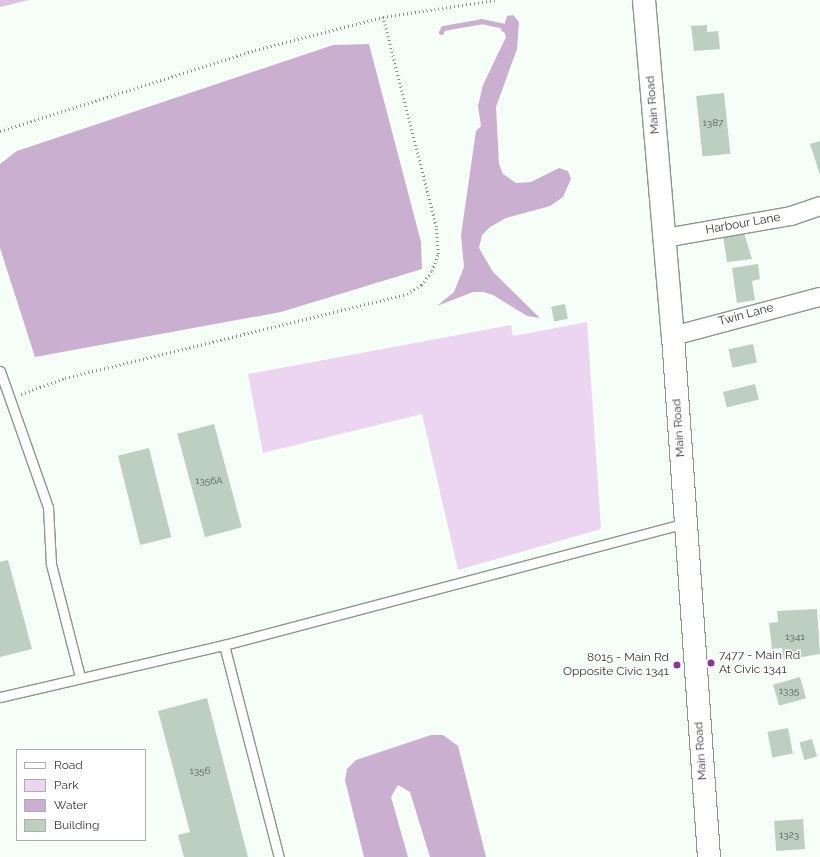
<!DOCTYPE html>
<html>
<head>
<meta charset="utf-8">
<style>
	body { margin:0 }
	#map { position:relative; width:820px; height:857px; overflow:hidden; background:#f6fef8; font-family:Raleway,sans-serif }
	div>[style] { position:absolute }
	.green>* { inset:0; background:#ecd5f0 }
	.forest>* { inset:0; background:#dec2e4 }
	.water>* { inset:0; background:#cbafd1 }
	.stream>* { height:5px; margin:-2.5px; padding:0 2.5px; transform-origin:2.5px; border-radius:2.5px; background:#cbafd1 }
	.building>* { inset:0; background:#bdcfc1; transform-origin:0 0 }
	.path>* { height:2.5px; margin-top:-1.25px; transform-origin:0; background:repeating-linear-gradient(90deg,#8a918b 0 1px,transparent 0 4px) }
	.roads { filter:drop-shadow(1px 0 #87998b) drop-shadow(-1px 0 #87998b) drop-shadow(0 1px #87998b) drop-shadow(0 -1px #87998b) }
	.service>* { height:9px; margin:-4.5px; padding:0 4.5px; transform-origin:4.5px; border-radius:4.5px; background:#fff }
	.minor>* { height:18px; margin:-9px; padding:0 9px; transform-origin:9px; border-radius:9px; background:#fff }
	.secondary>* { height:22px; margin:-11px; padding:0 11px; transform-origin:11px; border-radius:11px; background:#fff }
	.dots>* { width:11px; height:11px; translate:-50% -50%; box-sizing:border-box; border:2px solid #fff; border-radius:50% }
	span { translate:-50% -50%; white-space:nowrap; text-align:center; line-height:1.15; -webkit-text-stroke:3px #fff; paint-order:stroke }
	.number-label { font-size:10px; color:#535d55 }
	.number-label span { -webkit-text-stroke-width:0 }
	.street-label { font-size:12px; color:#303731 }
	.poi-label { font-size:12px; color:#303731 }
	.left { translate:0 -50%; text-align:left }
	.right { translate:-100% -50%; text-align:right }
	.legend { position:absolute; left:16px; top:749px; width:130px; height:92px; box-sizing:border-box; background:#fff; border:1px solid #acafad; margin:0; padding:5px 7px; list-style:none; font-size:12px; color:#303731 }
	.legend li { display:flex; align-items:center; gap:8px; height:20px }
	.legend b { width:20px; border:1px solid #acafad }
</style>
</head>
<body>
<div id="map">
	<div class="green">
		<i style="clip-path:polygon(587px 322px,601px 529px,458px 570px,422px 414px,263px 453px,248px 374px,511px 325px,513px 336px)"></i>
	</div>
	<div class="forest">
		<i style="clip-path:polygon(0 0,29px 0,0 7px)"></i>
	</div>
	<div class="water">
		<i style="clip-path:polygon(513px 15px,519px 22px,517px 49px,496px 107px,499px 164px,503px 174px,516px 183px,531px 182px,559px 168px,568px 171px,571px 179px,563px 197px,550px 206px,506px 218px,490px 227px,482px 235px,479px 248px,493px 272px,540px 318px,527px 316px,493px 295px,483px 292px,473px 292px,437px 306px,454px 292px,464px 267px,461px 235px,476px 131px,481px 126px,478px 106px,483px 85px,506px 37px,503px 29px,507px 16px)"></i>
		<i style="clip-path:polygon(369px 44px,421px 242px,422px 269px,281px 312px,35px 357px,0 248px,0 164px,17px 151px,333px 45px)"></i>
		<i style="clip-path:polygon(431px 735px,443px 735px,458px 746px,486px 857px,430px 857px,410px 792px,398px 785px,391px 797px,408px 857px,364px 857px,345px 780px,347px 769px,356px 760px)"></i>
	</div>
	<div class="stream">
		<i style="left:441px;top:32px;width:4px;rotate:-63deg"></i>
		<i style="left:443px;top:28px;width:39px;rotate:-10deg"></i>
		<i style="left:481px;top:21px;width:24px;rotate:12deg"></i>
		<i style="left:504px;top:26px;width:3px;rotate:108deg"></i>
	</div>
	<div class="building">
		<i style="clip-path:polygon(707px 25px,707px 32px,718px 31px,720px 49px,694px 51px,691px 26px)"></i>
		<i style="left:724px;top:93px;width:61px;height:28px;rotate:84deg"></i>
		<i style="clip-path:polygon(820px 141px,820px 175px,810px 144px)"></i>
		<i style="clip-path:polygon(744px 233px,752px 259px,727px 262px,723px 236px)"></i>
		<i style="clip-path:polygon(758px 264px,760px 279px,752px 281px,755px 300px,737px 303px,732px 268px)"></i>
		<i style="left:565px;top:304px;width:15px;height:14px;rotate:79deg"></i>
		<i style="left:753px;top:344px;width:19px;height:25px;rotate:78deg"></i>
		<i style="left:755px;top:384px;width:16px;height:33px;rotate:76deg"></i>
		<i style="left:214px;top:424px;width:107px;height:38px;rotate:75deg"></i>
		<i style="left:149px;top:448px;width:92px;height:32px;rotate:76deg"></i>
		<i style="clip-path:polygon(8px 560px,32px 649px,0 657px,0 562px)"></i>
		<i style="clip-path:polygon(817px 609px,820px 654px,784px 660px,782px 648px,772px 649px,769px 623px,778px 622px,777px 611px)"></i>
		<i style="left:800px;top:677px;width:22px;height:28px;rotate:74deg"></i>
		<i style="clip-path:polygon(207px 698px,248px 857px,184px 857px,178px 835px,190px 832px,158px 711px)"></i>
		<i style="left:788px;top:728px;width:26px;height:21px;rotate:79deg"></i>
		<i style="left:812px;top:739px;width:18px;height:13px;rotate:74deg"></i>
		<i style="left:803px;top:819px;width:30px;height:29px;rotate:86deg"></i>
	</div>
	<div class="path">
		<i style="left:0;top:131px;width:268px;rotate:-17.6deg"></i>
		<i style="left:255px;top:50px;width:132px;rotate:-14.5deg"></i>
		<i style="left:383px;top:17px;width:113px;rotate:-8.6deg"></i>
		<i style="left:21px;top:394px;width:47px;rotate:-20deg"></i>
		<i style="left:65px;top:378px;width:352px;rotate:-13.8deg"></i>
		<i style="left:407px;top:294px;width:17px;rotate:-33deg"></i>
		<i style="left:421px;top:285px;width:18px;rotate:-52deg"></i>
		<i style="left:432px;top:271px;width:18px;rotate:-71deg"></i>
		<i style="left:438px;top:254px;width:27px;rotate:-94deg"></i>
		<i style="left:436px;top:227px;width:217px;rotate:-104.2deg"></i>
	</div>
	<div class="roads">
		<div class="service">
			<i style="left:0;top:371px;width:144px;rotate:70.6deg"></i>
			<i style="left:48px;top:507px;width:57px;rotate:87deg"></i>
			<i style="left:51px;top:564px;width:117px;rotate:75.6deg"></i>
			<i style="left:224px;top:645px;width:219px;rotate:75.5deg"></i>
			<i style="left:0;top:697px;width:230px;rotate:-13.1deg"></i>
			<i style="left:224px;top:645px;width:478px;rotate:-14.8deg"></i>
		</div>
		<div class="minor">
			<i style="left:665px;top:238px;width:128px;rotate:-9.9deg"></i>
			<i style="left:791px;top:216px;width:31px;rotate:-19deg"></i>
			<i style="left:673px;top:336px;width:152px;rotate:-14.9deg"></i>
		</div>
		<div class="secondary">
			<i style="left:644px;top:0;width:337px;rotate:85.1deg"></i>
			<i style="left:673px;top:336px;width:522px;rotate:86.05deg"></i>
		</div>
	</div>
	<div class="dots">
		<i style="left:711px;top:663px;background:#8d339f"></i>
		<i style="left:677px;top:665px;background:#8d339f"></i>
	</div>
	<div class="number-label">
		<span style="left:713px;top:123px">1387</span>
		<span style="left:209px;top:481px">1356A</span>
		<span style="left:795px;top:637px">1341</span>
		<span style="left:789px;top:691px">1335</span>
		<span style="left:200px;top:771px">1356</span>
		<span style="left:789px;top:835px">1323</span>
	</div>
	<div class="street-label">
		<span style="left:653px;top:105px;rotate:-95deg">Main Road</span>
		<span style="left:743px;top:224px;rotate:-10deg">Harbour Lane</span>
		<span style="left:746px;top:315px;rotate:-15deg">Twin Lane</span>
		<span style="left:679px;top:428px;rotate:-94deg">Main Road</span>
		<span style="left:701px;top:751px;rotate:-94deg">Main Road</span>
	</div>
	<div class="poi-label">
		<span class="left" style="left:719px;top:663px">7477 - Main Rd<br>At Civic 1341</span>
		<span class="right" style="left:669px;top:665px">8015 - Main Rd<br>Opposite Civic 1341</span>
	</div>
	<ul class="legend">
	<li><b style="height:5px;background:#fff"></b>Road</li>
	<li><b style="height:11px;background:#ecd5f0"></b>Park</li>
	<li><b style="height:11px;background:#cbafd1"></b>Water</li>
	<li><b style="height:11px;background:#bdcfc1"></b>Building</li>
	</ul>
</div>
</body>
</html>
